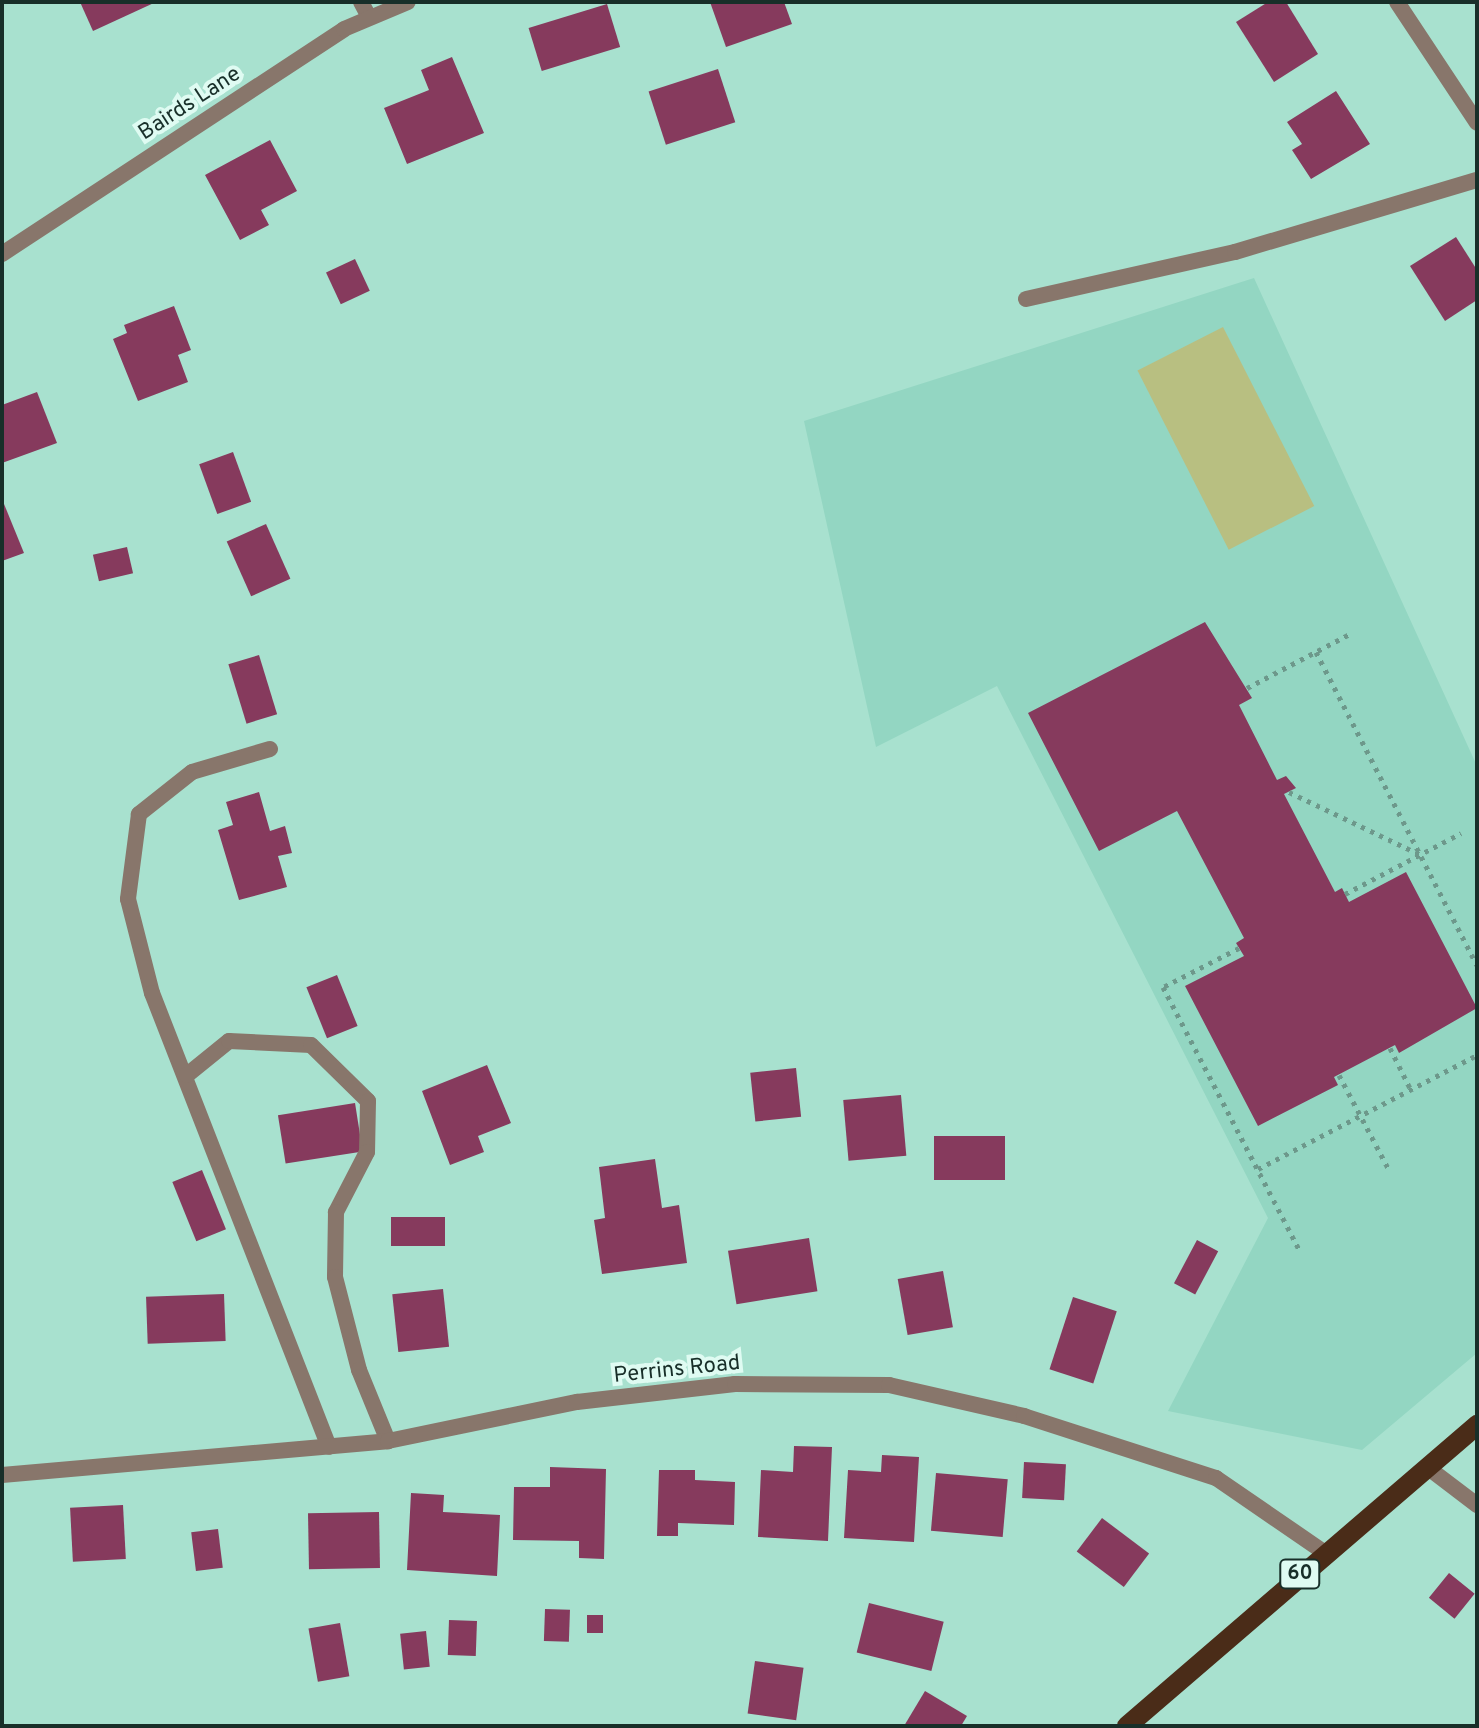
<!DOCTYPE html>
<html>
<head>
<meta charset="utf-8">
<style>
	body { margin:0 }
	#map { position:relative; width:1479px; height:1728px; overflow:hidden; background:#a8e1cf; font-family:Overpass,sans-serif }
	div>[style] { position:absolute }
	.built>* { inset:0; background:#93d6c2 }
	.green>* { inset:0; background:#b8bf81; transform-origin:0 0 }
	.building>* { inset:0; background:#863a5d; transform-origin:0 0 }
	.path>* { height:5px; margin-top:-2.5px; transform-origin:0; background:repeating-linear-gradient(90deg,#6d988b 0 4px,transparent 0 10px) }
	.service>* { height:16px; margin:-8px; padding:0 8px; transform-origin:8px; border-radius:8px; background:#88766b }
	.minor>* { height:16px; margin:-8px; padding:0 8px; transform-origin:8px; border-radius:8px; background:#88766b }
	.primary>* { height:20px; margin:-10px; padding:0 10px; transform-origin:10px; border-radius:10px; background:#4a2c18 }
	span { translate:-50% -50%; white-space:nowrap; text-align:center; line-height:1.15; -webkit-text-stroke:8px #dffbf2; paint-order:stroke }
	.shield-label span { padding:2px 6px; background:#dffbf2; border:2px solid; border-radius:6px; -webkit-text-stroke-width:0 }
	.shield-label { font-size:20px; color:#182f29; font-weight:700 }
	.street-label { font-size:22px; color:#182f29 }
	.frame { position:absolute; inset:0; border:4px solid #182f29; pointer-events:none }
</style>
</head>
<body>
<div id="map">
	<div class="built">
		<i style="clip-path:polygon(1254px 278px,1477px 766px,1477px 1353px,1362px 1450px,1168px 1411px,1268px 1218px,997px 686px,876px 747px,804px 421px)"></i>
	</div>
	<div class="green">
		<i style="left:1223px;top:327px;width:201px;height:96px;rotate:63deg"></i>
	</div>
	<div class="building">
		<i style="clip-path:polygon(80px 2px,156px 2px,93px 31px)"></i>
		<i style="clip-path:polygon(710px 2px,784px 2px,792px 24px,726px 47px)"></i>
		<i style="clip-path:polygon(1268px 2px,1286px 2px,1318px 54px,1274px 82px,1236px 22px)"></i>
		<i style="left:607px;top:4px;width:45px;height:82px;rotate:73deg"></i>
		<i style="clip-path:polygon(452px 57px,484px 133px,407px 164px,384px 108px,429px 90px,421px 70px)"></i>
		<i style="left:718px;top:69px;width:56px;height:73px;rotate:72deg"></i>
		<i style="clip-path:polygon(1336px 91px,1370px 144px,1311px 179px,1292px 150px,1302px 144px,1287px 122px)"></i>
		<i style="clip-path:polygon(270px 140px,297px 191px,261px 210px,269px 225px,240px 240px,205px 175px)"></i>
		<i style="clip-path:polygon(1456px 237px,1477px 270px,1477px 300px,1445px 321px,1410px 266px)"></i>
		<i style="left:355px;top:259px;width:35px;height:32px;rotate:65deg"></i>
		<i style="clip-path:polygon(174px 306px,191px 350px,178px 355px,188px 382px,138px 401px,113px 339px,127px 333px,124px 325px)"></i>
		<i style="clip-path:polygon(37px 392px,57px 443px,2px 463px,2px 405px)"></i>
		<i style="left:233px;top:452px;width:53px;height:36px;rotate:70deg"></i>
		<i style="clip-path:polygon(2px 499px,24px 553px,2px 561px)"></i>
		<i style="left:266px;top:524px;width:60px;height:43px;rotate:66deg"></i>
		<i style="left:127px;top:547px;width:27px;height:35px;rotate:77deg"></i>
		<i style="clip-path:polygon(1205px 622px,1252px 698px,1239px 705px,1277px 780px,1286px 776px,1296px 788px,1284px 794px,1335px 892px,1342px 888px,1349px 902px,1406px 872px,1477px 1008px,1399px 1053px,1395px 1045px,1334px 1077px,1338px 1085px,1258px 1126px,1185px 986px,1244px 956px,1236px 943px,1244px 938px,1177px 811px,1099px 851px,1028px 713px)"></i>
		<i style="left:259px;top:655px;width:62px;height:32px;rotate:73deg"></i>
		<i style="clip-path:polygon(259px 792px,270px 831px,285px 826px,292px 853px,278px 856px,287px 887px,239px 900px,218px 830px,233px 825px,226px 802px)"></i>
		<i style="left:337px;top:975px;width:55px;height:33px;rotate:68deg"></i>
		<i style="clip-path:polygon(487px 1065px,511px 1123px,478px 1136px,484px 1152px,450px 1165px,422px 1091px)"></i>
		<i style="left:796px;top:1068px;width:49px;height:46px;rotate:84deg"></i>
		<i style="left:901px;top:1095px;width:61px;height:58px;rotate:85deg"></i>
		<i style="left:355px;top:1103px;width:49px;height:78px;rotate:81deg"></i>
		<i style="left:934px;top:1136px;width:71px;height:44px"></i>
		<i style="clip-path:polygon(655px 1159px,662px 1208px,679px 1205px,687px 1263px,602px 1274px,594px 1220px,605px 1218px,599px 1167px)"></i>
		<i style="left:202px;top:1170px;width:64px;height:32px;rotate:68deg"></i>
		<i style="left:391px;top:1217px;width:54px;height:29px"></i>
		<i style="left:809px;top:1238px;width:54px;height:82px;rotate:81deg"></i>
		<i style="left:1197px;top:1240px;width:24px;height:49px;rotate:28deg"></i>
		<i style="left:943px;top:1271px;width:57px;height:46px;rotate:80deg"></i>
		<i style="left:443px;top:1289px;width:58px;height:51px;rotate:84deg"></i>
		<i style="left:224px;top:1294px;width:47px;height:78px;rotate:88deg"></i>
		<i style="left:1073px;top:1297px;width:46px;height:76px;rotate:18deg"></i>
		<i style="clip-path:polygon(794px 1446px,832px 1447px,828px 1541px,758px 1537px,761px 1470px,793px 1472px)"></i>
		<i style="clip-path:polygon(882px 1455px,919px 1457px,914px 1542px,844px 1538px,848px 1470px,881px 1472px)"></i>
		<i style="left:1024px;top:1462px;width:42px;height:36px;rotate:3deg"></i>
		<i style="clip-path:polygon(550px 1467px,606px 1469px,604px 1559px,579px 1558px,579px 1541px,513px 1540px,514px 1487px,550px 1487px)"></i>
		<i style="clip-path:polygon(659px 1470px,695px 1470px,695px 1480px,735px 1482px,734px 1525px,678px 1523px,678px 1536px,657px 1536px)"></i>
		<i style="left:936px;top:1473px;width:72px;height:58px;rotate:5deg"></i>
		<i style="clip-path:polygon(411px 1493px,444px 1495px,443px 1512px,500px 1515px,497px 1576px,407px 1570px)"></i>
		<i style="left:123px;top:1505px;width:54px;height:53px;rotate:87deg"></i>
		<i style="left:379px;top:1512px;width:56px;height:71px;rotate:89deg"></i>
		<i style="left:1102px;top:1518px;width:59px;height:42px;rotate:37deg"></i>
		<i style="left:218px;top:1529px;width:39px;height:27px;rotate:83deg"></i>
		<i style="left:1449px;top:1573px;width:33px;height:32px;rotate:39deg"></i>
		<i style="left:869px;top:1603px;width:77px;height:51px;rotate:14deg"></i>
		<i style="left:545px;top:1609px;width:25px;height:32px;rotate:2deg"></i>
		<i style="left:587px;top:1615px;width:16px;height:18px"></i>
		<i style="left:449px;top:1620px;width:28px;height:35px;rotate:2deg"></i>
		<i style="left:340px;top:1623px;width:54px;height:32px;rotate:80deg"></i>
		<i style="left:426px;top:1631px;width:36px;height:26px;rotate:84deg"></i>
		<i style="left:755px;top:1661px;width:49px;height:53px;rotate:8deg"></i>
		<i style="clip-path:polygon(925px 1691px,967px 1716px,961px 1726px,904px 1726px)"></i>
	</div>
	<div class="path">
		<i style="left:1316px;top:652px;width:352px;rotate:62.8deg"></i>
		<i style="left:1247px;top:688px;width:116px;rotate:-27.7deg"></i>
		<i style="left:1289px;top:792px;width:144px;rotate:25.5deg"></i>
		<i style="left:1345px;top:894px;width:131px;rotate:-27.7deg"></i>
		<i style="left:1239px;top:948px;width:85px;rotate:152.8deg"></i>
		<i style="left:1163px;top:987px;width:297px;rotate:62.6deg"></i>
		<i style="left:1390px;top:1048px;width:47px;rotate:63.4deg"></i>
		<i style="left:1339px;top:1075px;width:105px;rotate:62.2deg"></i>
		<i style="left:1258px;top:1169px;width:247px;rotate:-27.5deg"></i>
	</div>
	<div class="service">
		<i style="left:361px;top:2px;width:17px;rotate:62deg"></i>
		<i style="left:1026px;top:299px;width:214px;rotate:-12.7deg"></i>
		<i style="left:1235px;top:252px;width:252px;rotate:-16.6deg"></i>
		<i style="left:270px;top:749px;width:81px;rotate:163.6deg"></i>
		<i style="left:192px;top:772px;width:68px;rotate:141.6deg"></i>
		<i style="left:139px;top:814px;width:86px;rotate:97.4deg"></i>
		<i style="left:128px;top:899px;width:97px;rotate:75.7deg"></i>
		<i style="left:152px;top:993px;width:487px;rotate:68.7deg"></i>
		<i style="left:187px;top:1075px;width:54px;rotate:-39deg"></i>
		<i style="left:229px;top:1041px;width:82px;rotate:2.8deg"></i>
		<i style="left:311px;top:1045px;width:80px;rotate:44.5deg"></i>
		<i style="left:368px;top:1101px;width:51px;rotate:91.1deg"></i>
		<i style="left:367px;top:1152px;width:68px;rotate:117.3deg"></i>
		<i style="left:336px;top:1212px;width:65px;rotate:90.9deg"></i>
		<i style="left:335px;top:1277px;width:96px;rotate:75.5deg"></i>
		<i style="left:359px;top:1370px;width:77px;rotate:67.8deg"></i>
	</div>
	<div class="minor">
		<i style="left:1397px;top:2px;width:145px;rotate:56.5deg"></i>
		<i style="left:2px;top:254px;width:409px;rotate:-33.3deg"></i>
		<i style="left:344px;top:29px;width:69px;rotate:-22.9deg"></i>
		<i style="left:1427px;top:1467px;width:63px;rotate:37.2deg"></i>
		<i style="left:2px;top:1475px;width:387px;rotate:-5deg"></i>
		<i style="left:388px;top:1441px;width:193px;rotate:-11.7deg"></i>
		<i style="left:577px;top:1402px;width:159px;rotate:-6.5deg"></i>
		<i style="left:735px;top:1384px;width:154px;rotate:0.4deg"></i>
		<i style="left:889px;top:1385px;width:139px;rotate:12.9deg"></i>
		<i style="left:1024px;top:1416px;width:202px;rotate:17.9deg"></i>
		<i style="left:1216px;top:1478px;width:132px;rotate:34.5deg"></i>
	</div>
	<div class="primary">
		<i style="left:1127px;top:1726px;width:462px;rotate:-40.7deg"></i>
	</div>
	<div class="shield-label">
		<span style="left:1300px;top:1574px">60</span>
	</div>
	<div class="street-label">
		<span style="left:190px;top:104px;rotate:-33deg">Bairds Lane</span>
		<span style="left:677px;top:1370px;rotate:-6deg">Perrins Road</span>
	</div>
	<div class="frame"></div>
</div>
</body>
</html>
